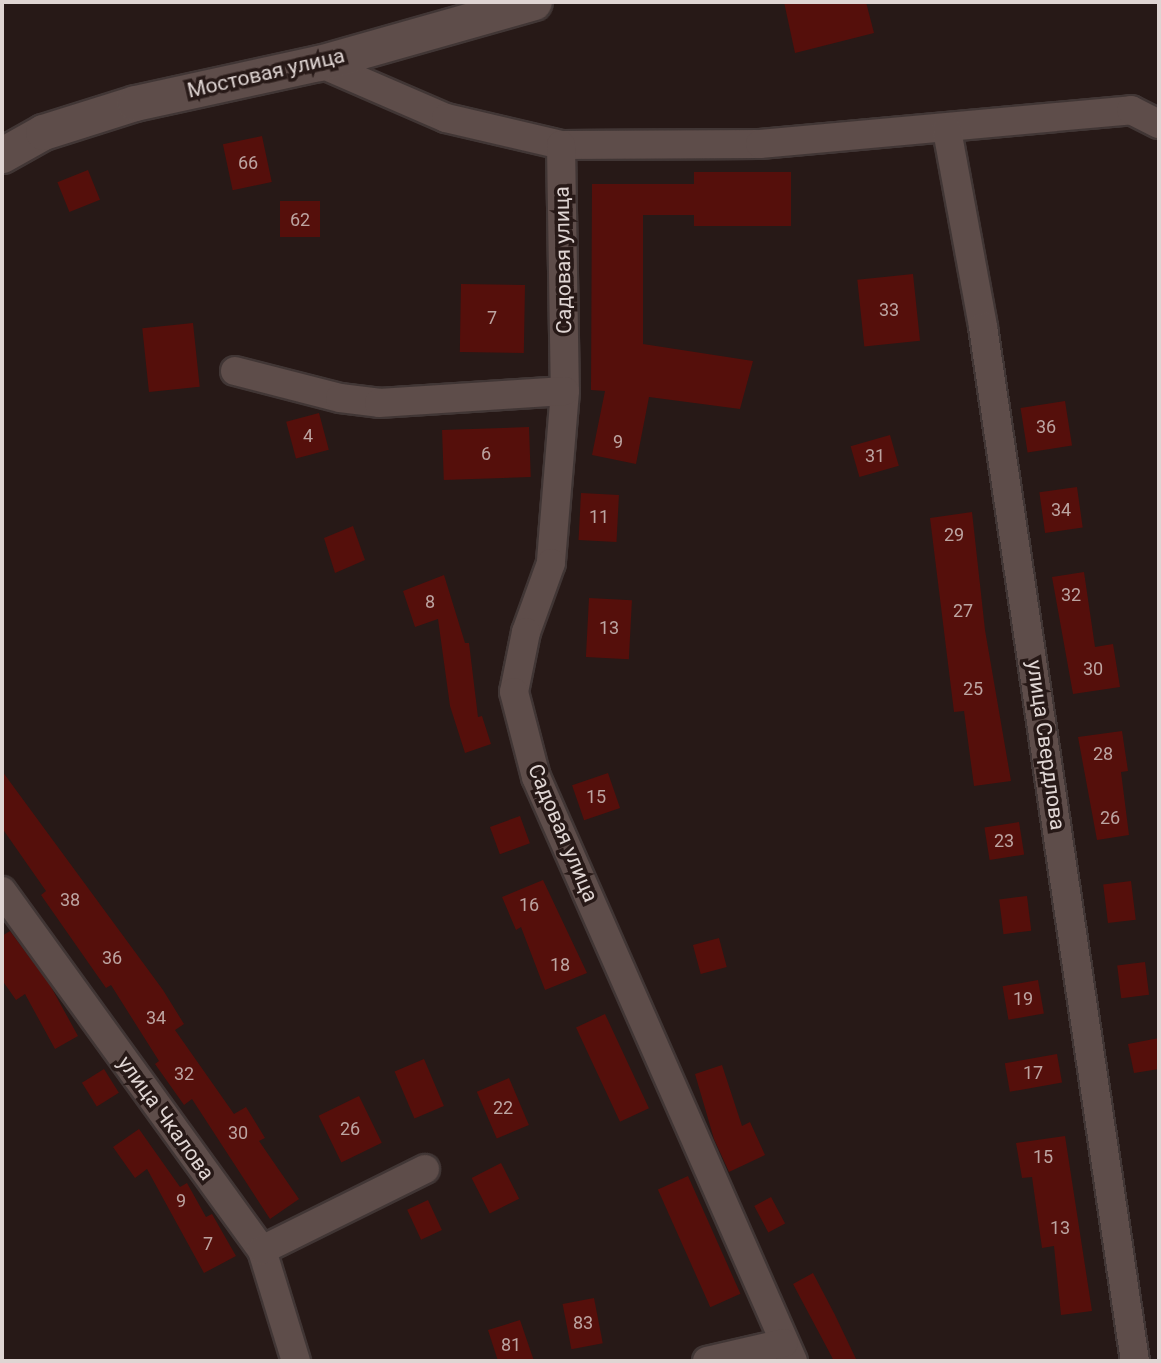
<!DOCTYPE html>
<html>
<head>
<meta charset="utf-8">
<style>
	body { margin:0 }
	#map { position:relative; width:1161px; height:1363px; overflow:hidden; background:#271917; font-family:Roboto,sans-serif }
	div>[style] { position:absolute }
	.building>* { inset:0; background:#550f0b; transform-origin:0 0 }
	.roads { filter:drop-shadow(2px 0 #413635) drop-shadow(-2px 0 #413635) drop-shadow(0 2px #413635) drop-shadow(0 -2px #413635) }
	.minor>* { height:28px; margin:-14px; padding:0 14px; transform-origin:14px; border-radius:14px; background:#5e4d4a }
	.tertiary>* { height:35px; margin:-17.5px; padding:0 17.5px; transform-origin:17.5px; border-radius:17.5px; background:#5e4d4a }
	span { translate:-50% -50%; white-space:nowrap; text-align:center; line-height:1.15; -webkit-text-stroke:7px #271917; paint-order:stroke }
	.number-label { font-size:18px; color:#bca4a1 }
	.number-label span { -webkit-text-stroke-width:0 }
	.street-label { font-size:21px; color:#dfd5d3 }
	.frame { position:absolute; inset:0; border:4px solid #dfd5d3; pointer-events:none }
</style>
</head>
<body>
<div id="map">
	<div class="building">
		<i style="clip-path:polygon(784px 2px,866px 2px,874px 33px,795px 53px)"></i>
		<i style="left:262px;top:136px;width:47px;height:40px;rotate:78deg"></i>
		<i style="left:88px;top:170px;width:32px;height:33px;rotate:68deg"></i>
		<i style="clip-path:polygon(694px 172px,791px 172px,791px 226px,694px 226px,694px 215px,643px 215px,643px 344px,753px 361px,740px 409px,649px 397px,636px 464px,592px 455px,605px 391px,591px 390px,592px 184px,694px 184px)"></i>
		<i style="left:320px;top:201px;width:36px;height:40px;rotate:90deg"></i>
		<i style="left:913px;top:274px;width:67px;height:56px;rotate:84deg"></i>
		<i style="left:461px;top:284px;width:64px;height:68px;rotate:1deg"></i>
		<i style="left:193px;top:323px;width:64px;height:51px;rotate:84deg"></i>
		<i style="left:1065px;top:401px;width:45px;height:45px;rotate:81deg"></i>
		<i style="left:319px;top:413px;width:38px;height:34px;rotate:75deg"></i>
		<i style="left:529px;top:427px;width:50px;height:87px;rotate:88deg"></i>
		<i style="left:890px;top:435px;width:32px;height:41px;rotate:74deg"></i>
		<i style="left:1077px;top:487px;width:41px;height:38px;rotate:82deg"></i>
		<i style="left:581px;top:493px;width:38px;height:47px;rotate:3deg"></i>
		<i style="clip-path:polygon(972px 512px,985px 630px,1011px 781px,974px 786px,964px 711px,954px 712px,930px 518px)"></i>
		<i style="clip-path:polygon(353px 526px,365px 560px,335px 573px,324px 538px)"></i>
		<i style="clip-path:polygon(1084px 572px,1095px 647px,1113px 644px,1120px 687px,1073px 694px,1052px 577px)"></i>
		<i style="clip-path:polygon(444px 575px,465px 643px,469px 643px,478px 717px,482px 716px,491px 744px,465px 753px,450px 706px,438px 619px,415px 627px,403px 591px)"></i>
		<i style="left:589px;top:598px;width:43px;height:59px;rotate:3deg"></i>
		<i style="clip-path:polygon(1122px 731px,1128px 771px,1121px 772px,1129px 835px,1097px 840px,1078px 737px)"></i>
		<i style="clip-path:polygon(2px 771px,163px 990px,184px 1024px,175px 1030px,234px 1114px,246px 1107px,265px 1138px,259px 1141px,299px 1199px,270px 1219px,192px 1099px,184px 1105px,155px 1064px,159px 1061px,111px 985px,106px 988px,41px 895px,46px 891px,2px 828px)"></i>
		<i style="left:608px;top:773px;width:37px;height:38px;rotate:71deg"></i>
		<i style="left:520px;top:816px;width:29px;height:32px;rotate:70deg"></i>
		<i style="left:1019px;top:822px;width:33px;height:35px;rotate:81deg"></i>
		<i style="clip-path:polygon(543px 880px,587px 973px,545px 990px,521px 927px,516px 930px,502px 897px)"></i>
		<i style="left:1131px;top:881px;width:39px;height:28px;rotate:83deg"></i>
		<i style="left:1027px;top:896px;width:35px;height:28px;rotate:83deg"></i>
		<i style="clip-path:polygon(10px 931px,50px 985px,78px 1036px,55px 1049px,25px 994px,16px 1000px,2px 980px,2px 936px)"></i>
		<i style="left:719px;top:938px;width:30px;height:27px;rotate:75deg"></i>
		<i style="left:1145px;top:962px;width:33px;height:28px;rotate:83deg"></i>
		<i style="left:1038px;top:980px;width:34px;height:36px;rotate:80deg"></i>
		<i style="left:605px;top:1014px;width:104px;height:32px;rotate:65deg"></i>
		<i style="clip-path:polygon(1159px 1038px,1159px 1069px,1134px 1073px,1128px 1044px)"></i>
		<i style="left:1057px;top:1054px;width:29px;height:53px;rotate:80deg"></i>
		<i style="left:424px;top:1059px;width:51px;height:32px;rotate:67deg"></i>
		<i style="clip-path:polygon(722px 1065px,742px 1126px,750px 1122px,765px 1155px,729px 1172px,714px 1139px,695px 1074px)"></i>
		<i style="left:104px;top:1069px;width:28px;height:26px;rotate:58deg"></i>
		<i style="left:509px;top:1078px;width:51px;height:35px;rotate:67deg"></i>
		<i style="left:359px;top:1096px;width:52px;height:45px;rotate:64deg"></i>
		<i style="clip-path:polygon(139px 1129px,180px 1187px,187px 1183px,206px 1217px,212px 1214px,236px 1256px,204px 1273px,147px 1169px,135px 1178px,113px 1147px)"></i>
		<i style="clip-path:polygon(1065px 1136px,1092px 1311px,1061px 1315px,1054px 1246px,1042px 1248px,1032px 1177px,1022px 1178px,1016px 1143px)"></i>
		<i style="left:501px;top:1163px;width:40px;height:33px;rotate:63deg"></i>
		<i style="left:688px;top:1176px;width:129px;height:33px;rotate:66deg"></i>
		<i style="left:771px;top:1197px;width:30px;height:19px;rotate:62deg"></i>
		<i style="left:428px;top:1200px;width:33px;height:23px;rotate:65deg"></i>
		<i style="clip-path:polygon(813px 1273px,835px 1315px,857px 1361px,834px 1361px,793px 1284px)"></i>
		<i style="left:594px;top:1298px;width:46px;height:32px;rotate:79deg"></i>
		<i style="clip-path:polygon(520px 1320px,534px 1361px,498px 1361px,488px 1330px)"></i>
	</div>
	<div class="roads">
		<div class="minor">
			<i style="left:319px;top:63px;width:138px;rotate:23.4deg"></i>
			<i style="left:446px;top:118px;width:118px;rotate:13.2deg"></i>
			<i style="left:561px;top:145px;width:199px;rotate:-0.3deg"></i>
			<i style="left:760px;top:144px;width:373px;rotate:-5.2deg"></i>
			<i style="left:1131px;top:110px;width:31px;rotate:27deg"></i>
			<i style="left:947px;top:130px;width:200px;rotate:79.6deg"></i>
			<i style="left:983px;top:327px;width:1045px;rotate:81.64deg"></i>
			<i style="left:561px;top:145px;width:246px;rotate:89.1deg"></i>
			<i style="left:565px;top:391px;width:173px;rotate:94.7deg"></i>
			<i style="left:551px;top:563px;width:73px;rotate:109.9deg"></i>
			<i style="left:526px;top:632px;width:61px;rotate:101.3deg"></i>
			<i style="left:514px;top:692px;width:88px;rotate:75.5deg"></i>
			<i style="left:536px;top:777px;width:638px;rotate:66.25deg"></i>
			<i style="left:235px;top:371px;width:108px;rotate:14.4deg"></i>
			<i style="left:340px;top:398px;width:39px;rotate:7deg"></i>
			<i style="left:379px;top:403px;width:186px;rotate:-3.7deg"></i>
			<i style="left:2px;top:891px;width:443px;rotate:54.1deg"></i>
			<i style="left:262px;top:1250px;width:116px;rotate:73deg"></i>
			<i style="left:262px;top:1250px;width:182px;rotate:-26.4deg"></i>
			<i style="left:707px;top:1361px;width:79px;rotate:-13.2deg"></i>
		</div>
		<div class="tertiary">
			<i style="left:2px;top:155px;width:47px;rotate:-29.3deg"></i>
			<i style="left:43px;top:132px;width:96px;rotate:-17.5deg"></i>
			<i style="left:135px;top:103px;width:188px;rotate:-12.3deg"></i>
			<i style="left:319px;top:63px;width:223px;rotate:-15.8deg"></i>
		</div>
	</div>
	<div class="number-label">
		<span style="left:248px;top:163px">66</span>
		<span style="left:300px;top:220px">62</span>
		<span style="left:889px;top:310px">33</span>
		<span style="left:492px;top:318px">7</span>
		<span style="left:1046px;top:427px">36</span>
		<span style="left:308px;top:436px">4</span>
		<span style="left:618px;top:442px">9</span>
		<span style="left:486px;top:454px">6</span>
		<span style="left:875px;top:456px">31</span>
		<span style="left:1061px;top:510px">34</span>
		<span style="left:599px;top:517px">11</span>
		<span style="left:954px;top:535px">29</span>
		<span style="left:1071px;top:595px">32</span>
		<span style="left:430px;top:602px">8</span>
		<span style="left:963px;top:611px">27</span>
		<span style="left:609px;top:628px">13</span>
		<span style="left:1093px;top:669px">30</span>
		<span style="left:973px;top:689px">25</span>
		<span style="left:1103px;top:754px">28</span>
		<span style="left:596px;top:797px">15</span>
		<span style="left:1110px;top:818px">26</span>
		<span style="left:1004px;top:841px">23</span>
		<span style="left:70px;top:900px">38</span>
		<span style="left:529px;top:905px">16</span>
		<span style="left:112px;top:958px">36</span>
		<span style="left:560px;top:965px">18</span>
		<span style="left:1023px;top:999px">19</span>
		<span style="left:156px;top:1018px">34</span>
		<span style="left:1033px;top:1073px">17</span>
		<span style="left:184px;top:1074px">32</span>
		<span style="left:503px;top:1108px">22</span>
		<span style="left:350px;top:1129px">26</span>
		<span style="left:238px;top:1133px">30</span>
		<span style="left:1043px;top:1157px">15</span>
		<span style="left:181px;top:1201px">9</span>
		<span style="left:1060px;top:1228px">13</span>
		<span style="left:208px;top:1244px">7</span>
		<span style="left:583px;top:1323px">83</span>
		<span style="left:511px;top:1345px">81</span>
	</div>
	<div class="street-label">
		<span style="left:266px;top:73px;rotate:-13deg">Мостовая улица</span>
		<span style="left:563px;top:260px;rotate:-91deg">Садовая улица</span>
		<span style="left:1046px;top:745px;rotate:82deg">улица Свердлова</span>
		<span style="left:563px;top:833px;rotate:67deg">Садовая улица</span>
		<span style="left:166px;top:1118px;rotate:54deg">улица Чкалова</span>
	</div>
	<div class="frame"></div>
</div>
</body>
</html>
